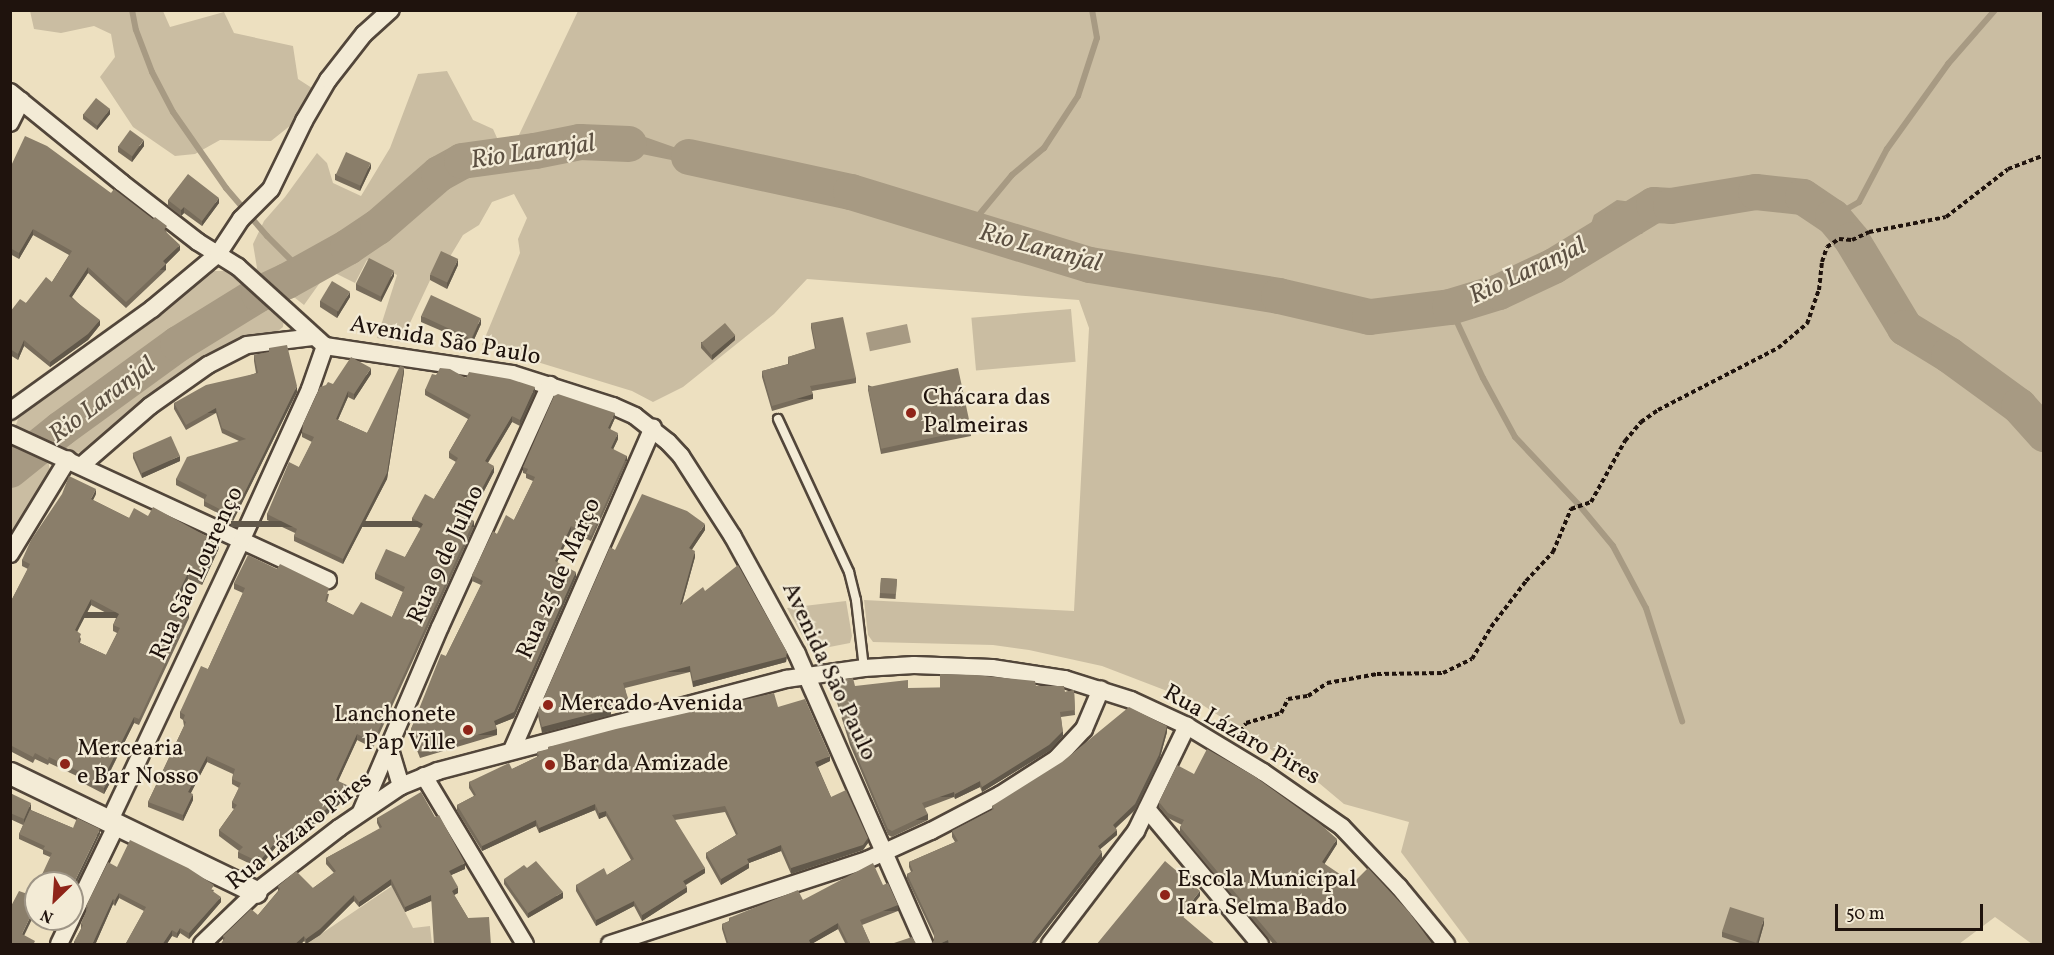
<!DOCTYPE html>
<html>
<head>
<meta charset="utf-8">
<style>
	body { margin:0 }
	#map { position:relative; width:2054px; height:955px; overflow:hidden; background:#ede0c0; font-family:Vollkorn,serif }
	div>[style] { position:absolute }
	.green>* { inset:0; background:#cabda2; transform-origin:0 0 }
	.water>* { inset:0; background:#a79a83; transform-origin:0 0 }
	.stream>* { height:6px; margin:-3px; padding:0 3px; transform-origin:3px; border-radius:3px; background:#a79a83 }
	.river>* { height:36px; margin:-18px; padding:0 18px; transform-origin:18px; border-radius:18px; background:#a79a83 }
	.path>* { height:4px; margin-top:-2px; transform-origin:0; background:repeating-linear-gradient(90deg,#1f130d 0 4.5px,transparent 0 7.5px) }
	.roads { filter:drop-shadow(2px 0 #52463a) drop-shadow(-2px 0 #52463a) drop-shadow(0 2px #52463a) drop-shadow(0 -2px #52463a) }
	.service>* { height:8px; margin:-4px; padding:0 4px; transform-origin:4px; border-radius:4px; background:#f3ebd6 }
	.minor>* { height:16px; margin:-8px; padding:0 8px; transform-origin:8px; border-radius:8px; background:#f3ebd6 }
	.tertiary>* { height:21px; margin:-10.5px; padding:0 10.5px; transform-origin:10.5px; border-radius:10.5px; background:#f3ebd6 }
	.wall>* { inset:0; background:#776c5b; transform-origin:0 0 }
	.shaded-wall>* { inset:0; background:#61584a; transform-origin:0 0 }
	.building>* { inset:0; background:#8a7e6a; transform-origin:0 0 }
	.dots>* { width:16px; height:16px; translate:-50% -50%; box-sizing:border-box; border:3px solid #f3ebd6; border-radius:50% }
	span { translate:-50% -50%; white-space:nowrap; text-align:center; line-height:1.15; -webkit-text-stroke:4.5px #f3ebd6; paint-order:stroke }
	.street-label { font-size:24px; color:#1f130d }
	.poi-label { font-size:24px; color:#1f130d }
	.left { translate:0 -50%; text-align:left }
	.right { translate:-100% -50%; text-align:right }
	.water-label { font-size:26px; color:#5c5042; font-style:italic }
	.frame { position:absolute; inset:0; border:12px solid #1f130d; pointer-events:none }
	.north { position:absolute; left:24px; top:871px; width:60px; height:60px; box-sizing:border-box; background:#f3ebd6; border:2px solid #9e9586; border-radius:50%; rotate:205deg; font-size:16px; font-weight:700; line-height:24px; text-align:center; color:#1f130d }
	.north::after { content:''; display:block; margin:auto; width:21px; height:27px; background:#8f2418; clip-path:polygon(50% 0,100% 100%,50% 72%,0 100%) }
	.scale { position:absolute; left:1835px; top:904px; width:148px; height:27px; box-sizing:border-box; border:3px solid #1f130d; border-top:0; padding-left:8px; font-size:18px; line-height:21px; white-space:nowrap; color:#1f130d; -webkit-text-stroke:4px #f3ebd6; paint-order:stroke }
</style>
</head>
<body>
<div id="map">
	<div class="green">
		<i style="clip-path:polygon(30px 11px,163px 11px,170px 27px,224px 12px,234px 33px,293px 46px,298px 79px,315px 90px,296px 121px,271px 141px,220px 140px,195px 154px,175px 156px,133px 127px,100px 77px,115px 57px,111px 34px,94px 26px,61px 33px,34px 29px)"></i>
		<i style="clip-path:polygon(578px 11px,2043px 11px,2043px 944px,2032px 944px,1995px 917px,1959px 944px,1470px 944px,1401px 852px,1409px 822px,1344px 804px,1307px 773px,1201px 704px,1102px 666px,1029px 650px,993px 645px,873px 642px,868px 635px,864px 600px,1074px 611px,1089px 328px,1079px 300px,807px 279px,774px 314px,683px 387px,653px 402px,632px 391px,482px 345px,520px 253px,518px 239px,527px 218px,514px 194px,492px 202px,479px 225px,463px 235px,448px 260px,441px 257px,401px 342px,377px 338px,397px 275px,367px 260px,355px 283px,329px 270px,304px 305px,285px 290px,271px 304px,284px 318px,283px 327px,278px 331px,231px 344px,212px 355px,86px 452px,73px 453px,63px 448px,48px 460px,50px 471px,11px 536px,11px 438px,20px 414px,210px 271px,228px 271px,244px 282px,257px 268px,253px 244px,264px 221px,285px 197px,317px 153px,327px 163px,333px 183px,361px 196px,390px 148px,418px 74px,447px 71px,473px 120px,493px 129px,507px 160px)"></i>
		<i style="left:1071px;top:309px;width:53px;height:100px;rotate:85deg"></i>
		<i style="clip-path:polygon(846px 601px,852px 636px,850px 643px,814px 650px,809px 648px,787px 608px)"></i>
		<i style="clip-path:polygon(392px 886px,413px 928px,430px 926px,432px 944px,306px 944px)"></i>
	</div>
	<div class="water">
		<i style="clip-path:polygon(631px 132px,736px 169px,686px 163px,637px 153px,578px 149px,583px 133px)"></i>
		<i style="clip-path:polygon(1617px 200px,1654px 205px,1650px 221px,1642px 234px,1629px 234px,1571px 265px,1554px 266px,1567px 247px,1590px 227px,1594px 215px)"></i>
		<i style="left:907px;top:324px;width:19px;height:42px;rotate:78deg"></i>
	</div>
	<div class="stream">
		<i style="left:132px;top:10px;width:20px;rotate:79deg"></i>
		<i style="left:136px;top:30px;width:45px;rotate:69.1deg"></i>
		<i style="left:152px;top:72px;width:45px;rotate:62.3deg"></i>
		<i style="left:173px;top:112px;width:93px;rotate:55.1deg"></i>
		<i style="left:226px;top:188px;width:63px;rotate:49.5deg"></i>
		<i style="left:267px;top:236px;width:51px;rotate:45deg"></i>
		<i style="left:1833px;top:217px;width:30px;rotate:-30deg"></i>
		<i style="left:1859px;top:202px;width:60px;rotate:-62.2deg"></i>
		<i style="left:1887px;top:149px;width:105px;rotate:-54.3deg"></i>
		<i style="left:1948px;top:64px;width:72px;rotate:-49deg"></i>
		<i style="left:968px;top:228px;width:69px;rotate:-50.3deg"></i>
		<i style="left:1012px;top:175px;width:42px;rotate:-40.2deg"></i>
		<i style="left:1044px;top:148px;width:62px;rotate:-56.8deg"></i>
		<i style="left:1078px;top:96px;width:61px;rotate:-71.9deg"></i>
		<i style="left:1097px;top:38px;width:28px;rotate:-100deg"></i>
		<i style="left:1450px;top:307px;width:78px;rotate:65.1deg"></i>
		<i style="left:1483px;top:378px;width:67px;rotate:61.5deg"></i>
		<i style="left:1515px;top:437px;width:93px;rotate:46.7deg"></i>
		<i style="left:1579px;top:505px;width:53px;rotate:50.3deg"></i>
		<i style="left:1613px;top:546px;width:70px;rotate:62deg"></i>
		<i style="left:1646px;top:608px;width:119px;rotate:72.3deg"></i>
	</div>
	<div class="river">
		<i style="left:689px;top:157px;width:166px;rotate:12.2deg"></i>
		<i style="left:851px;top:192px;width:250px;rotate:17deg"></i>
		<i style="left:1090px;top:265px;width:192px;rotate:9.3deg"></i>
		<i style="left:1279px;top:296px;width:93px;rotate:13deg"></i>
		<i style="left:1370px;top:317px;width:81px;rotate:-7.1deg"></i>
		<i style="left:1450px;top:307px;width:51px;rotate:-17deg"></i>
		<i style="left:1499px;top:292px;width:61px;rotate:-25.3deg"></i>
		<i style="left:1554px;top:266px;width:117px;rotate:-31.4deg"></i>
		<i style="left:1654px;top:205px;width:17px;rotate:3deg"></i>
		<i style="left:1671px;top:206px;width:86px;rotate:-9.4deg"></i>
		<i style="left:1756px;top:192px;width:47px;rotate:6.1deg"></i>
		<i style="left:1803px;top:197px;width:36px;rotate:34deg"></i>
		<i style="left:1833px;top:217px;width:30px;rotate:50deg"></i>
		<i style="left:1852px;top:240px;width:103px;rotate:58.9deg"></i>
		<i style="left:1905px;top:328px;width:52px;rotate:31.5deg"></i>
		<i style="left:1949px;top:355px;width:87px;rotate:36.1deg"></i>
		<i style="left:2019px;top:406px;width:38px;rotate:48deg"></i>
		<i style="left:10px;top:470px;width:65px;rotate:-38.8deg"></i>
		<i style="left:61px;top:429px;width:145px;rotate:-36deg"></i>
		<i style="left:178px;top:344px;width:95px;rotate:-31.7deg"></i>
		<i style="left:259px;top:294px;width:31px;rotate:-25deg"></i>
		<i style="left:287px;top:281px;width:70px;rotate:-29.1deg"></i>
		<i style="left:348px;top:247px;width:36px;rotate:-34deg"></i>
		<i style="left:378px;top:227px;width:81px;rotate:-41deg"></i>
		<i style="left:439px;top:174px;width:26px;rotate:-29deg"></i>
		<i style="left:462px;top:161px;width:74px;rotate:-7.8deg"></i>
		<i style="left:535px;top:151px;width:46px;rotate:-11.3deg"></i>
		<i style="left:580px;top:142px;width:49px;rotate:2.3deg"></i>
	</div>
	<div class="path">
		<i style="left:1237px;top:738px;width:17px;rotate:-59deg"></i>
		<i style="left:1246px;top:723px;width:36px;rotate:-16deg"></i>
		<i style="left:1281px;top:713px;width:16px;rotate:-63deg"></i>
		<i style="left:1288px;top:699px;width:20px;rotate:-9deg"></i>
		<i style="left:1308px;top:696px;width:23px;rotate:-34deg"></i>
		<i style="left:1327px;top:683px;width:51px;rotate:-10.2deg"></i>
		<i style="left:1377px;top:674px;width:66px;rotate:-0.9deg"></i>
		<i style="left:1443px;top:673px;width:32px;rotate:-26deg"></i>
		<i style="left:1472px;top:659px;width:37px;rotate:-59deg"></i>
		<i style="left:1491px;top:627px;width:58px;rotate:-52.7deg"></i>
		<i style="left:1526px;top:581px;width:40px;rotate:-47deg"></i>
		<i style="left:1553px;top:552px;width:47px;rotate:-67.3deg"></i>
		<i style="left:1571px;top:509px;width:21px;rotate:-19deg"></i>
		<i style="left:1591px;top:502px;width:70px;rotate:-60.9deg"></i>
		<i style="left:1625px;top:441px;width:25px;rotate:-50deg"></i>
		<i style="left:1641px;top:422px;width:21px;rotate:-35deg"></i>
		<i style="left:1658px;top:410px;width:135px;rotate:-27.3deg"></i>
		<i style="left:1778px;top:348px;width:38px;rotate:-40deg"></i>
		<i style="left:1807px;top:324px;width:36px;rotate:-71deg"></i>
		<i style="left:1819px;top:290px;width:28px;rotate:-84deg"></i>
		<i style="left:1822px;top:262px;width:16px;rotate:-72deg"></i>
		<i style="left:1827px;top:247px;width:14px;rotate:-34deg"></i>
		<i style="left:1839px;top:239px;width:13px;rotate:4deg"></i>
		<i style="left:1852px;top:240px;width:19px;rotate:-25deg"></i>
		<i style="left:1869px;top:232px;width:78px;rotate:-11deg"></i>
		<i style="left:1946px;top:217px;width:78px;rotate:-37.7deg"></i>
		<i style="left:2008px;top:169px;width:39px;rotate:-21deg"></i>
	</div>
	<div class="roads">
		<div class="service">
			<i style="left:778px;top:419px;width:169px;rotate:65.1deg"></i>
			<i style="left:849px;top:572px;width:29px;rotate:76deg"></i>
			<i style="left:856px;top:600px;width:68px;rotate:83.3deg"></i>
		</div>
		<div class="minor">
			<i style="left:10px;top:92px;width:144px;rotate:39.1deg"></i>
			<i style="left:122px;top:183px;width:96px;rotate:37.8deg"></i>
			<i style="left:198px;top:242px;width:47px;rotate:32deg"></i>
			<i style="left:238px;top:267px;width:118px;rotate:42.2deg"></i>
			<i style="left:325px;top:346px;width:189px;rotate:8.5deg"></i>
			<i style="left:512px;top:374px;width:106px;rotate:17.6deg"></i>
			<i style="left:613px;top:406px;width:24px;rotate:24deg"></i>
			<i style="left:635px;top:416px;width:42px;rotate:38.2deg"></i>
			<i style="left:668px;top:442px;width:19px;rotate:47deg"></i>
			<i style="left:681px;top:456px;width:96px;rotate:57.3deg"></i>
			<i style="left:733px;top:537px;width:133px;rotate:61.3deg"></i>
			<i style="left:797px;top:654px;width:317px;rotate:66.3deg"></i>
			<i style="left:10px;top:123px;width:25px;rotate:-63deg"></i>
			<i style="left:10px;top:411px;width:175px;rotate:-35.7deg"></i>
			<i style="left:152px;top:309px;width:86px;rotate:-39.8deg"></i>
			<i style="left:218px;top:254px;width:42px;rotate:-56.7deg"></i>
			<i style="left:241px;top:219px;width:42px;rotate:-45deg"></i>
			<i style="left:271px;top:189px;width:76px;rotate:-64.1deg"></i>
			<i style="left:304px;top:121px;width:48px;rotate:-59.7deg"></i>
			<i style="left:328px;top:80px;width:58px;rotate:-52deg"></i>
			<i style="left:364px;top:34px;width:36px;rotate:-42deg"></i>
			<i style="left:10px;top:434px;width:350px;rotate:24.7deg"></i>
			<i style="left:82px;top:465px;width:90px;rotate:-40.9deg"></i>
			<i style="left:150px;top:406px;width:71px;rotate:-35.3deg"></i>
			<i style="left:208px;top:365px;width:44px;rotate:-27.1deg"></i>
			<i style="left:247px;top:345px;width:66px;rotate:-6.9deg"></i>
			<i style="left:10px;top:554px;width:111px;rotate:-58.6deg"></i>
			<i style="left:389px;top:746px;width:42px;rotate:73.3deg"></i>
			<i style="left:512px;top:750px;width:352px;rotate:-66.4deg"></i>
			<i style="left:424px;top:776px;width:196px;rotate:59deg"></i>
			<i style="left:1147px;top:809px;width:176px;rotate:50.1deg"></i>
			<i style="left:361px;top:812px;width:201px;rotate:-66.9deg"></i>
			<i style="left:440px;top:627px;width:266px;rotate:-65.6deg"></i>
			<i style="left:110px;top:820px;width:310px;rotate:-64.8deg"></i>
			<i style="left:242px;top:539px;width:165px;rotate:-65.6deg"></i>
			<i style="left:310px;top:389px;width:46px;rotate:-70.8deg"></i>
			<i style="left:72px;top:917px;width:103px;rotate:-64.2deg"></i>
			<i style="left:59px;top:944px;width:28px;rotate:-64deg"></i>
			<i style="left:202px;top:944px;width:75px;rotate:-43.9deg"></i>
			<i style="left:256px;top:892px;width:105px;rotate:-37.6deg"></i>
			<i style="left:339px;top:828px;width:75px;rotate:-34.1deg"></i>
			<i style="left:401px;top:786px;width:40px;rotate:-22deg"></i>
			<i style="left:438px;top:771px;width:360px;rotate:-14.8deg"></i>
			<i style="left:786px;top:679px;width:79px;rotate:-8deg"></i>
			<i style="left:864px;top:668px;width:50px;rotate:-3.4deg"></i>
			<i style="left:914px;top:665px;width:78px;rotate:2.2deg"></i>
			<i style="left:992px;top:668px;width:74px;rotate:8.6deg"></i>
			<i style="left:1065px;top:679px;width:69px;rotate:17.7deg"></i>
			<i style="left:1131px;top:700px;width:62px;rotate:24.9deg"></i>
			<i style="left:1187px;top:726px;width:89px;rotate:31.2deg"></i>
			<i style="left:1263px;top:772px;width:96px;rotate:34.8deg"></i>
			<i style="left:1342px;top:827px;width:83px;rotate:46.5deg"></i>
			<i style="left:1399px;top:887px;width:74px;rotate:50.5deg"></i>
			<i style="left:610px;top:944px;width:270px;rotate:-18.1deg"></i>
			<i style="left:867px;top:860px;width:70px;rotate:-24.4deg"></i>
			<i style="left:931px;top:831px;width:78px;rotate:-27.6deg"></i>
			<i style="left:1000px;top:795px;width:67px;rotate:-32.7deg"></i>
			<i style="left:1056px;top:759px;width:41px;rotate:-47deg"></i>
			<i style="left:1084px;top:729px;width:43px;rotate:-67deg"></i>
			<i style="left:1050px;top:944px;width:142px;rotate:-52.7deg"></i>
			<i style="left:1136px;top:831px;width:117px;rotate:-64.1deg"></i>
		</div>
		<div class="tertiary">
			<i style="left:10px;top:773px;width:273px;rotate:25.8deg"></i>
		</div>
	</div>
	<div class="wall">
		<i style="clip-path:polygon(83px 114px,110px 114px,97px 130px,83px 119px)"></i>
		<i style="clip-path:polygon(118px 146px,144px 146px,132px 162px,118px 152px)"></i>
		<i style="clip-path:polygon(10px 168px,111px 193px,167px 231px,166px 232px,180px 250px,166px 264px,166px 270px,126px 308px,88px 273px,72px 297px,100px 325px,88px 340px,50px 367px,24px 346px,18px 360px,10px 355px,10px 312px,26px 303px,52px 282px,69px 255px,33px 235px,19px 259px,10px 254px)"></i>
		<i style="clip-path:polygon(371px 168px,360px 191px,335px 180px,335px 174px)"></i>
		<i style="clip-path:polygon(168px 200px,219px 203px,202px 226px,184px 213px,181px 216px,168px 206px)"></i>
		<i style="clip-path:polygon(458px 265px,447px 289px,430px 280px,430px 275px)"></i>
		<i style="clip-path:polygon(394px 276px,381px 302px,356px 290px,356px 284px)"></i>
		<i style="clip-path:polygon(350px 297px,337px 318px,320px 307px,320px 301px)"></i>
		<i style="clip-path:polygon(421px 316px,481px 324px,472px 344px,421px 322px)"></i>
		<i style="clip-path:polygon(811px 323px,856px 378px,856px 383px,812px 391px,813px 399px,772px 411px,762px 377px,762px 371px,788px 364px,788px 357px,815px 349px,811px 328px)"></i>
		<i style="clip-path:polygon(735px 340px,712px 360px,701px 348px,701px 342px)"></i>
		<i style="clip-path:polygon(269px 348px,297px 392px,233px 521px,204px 506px,204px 499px,176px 485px,176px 479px,239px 441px,222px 433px,216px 413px,186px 430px,174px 409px,174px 403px,256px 373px,254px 361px,254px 355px,269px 352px)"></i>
		<i style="clip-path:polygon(404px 372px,387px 479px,343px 564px,294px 541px,294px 536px,295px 533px,267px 520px,267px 514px,299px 467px,312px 442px,302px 437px,302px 432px,333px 384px,371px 374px,354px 400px,348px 397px,338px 420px,367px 433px)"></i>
		<i style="clip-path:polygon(436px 375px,466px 378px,535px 393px,520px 426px,512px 422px,488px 463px,494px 472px,470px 518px,474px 527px,373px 748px,357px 740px,338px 781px,349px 792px,342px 802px,285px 849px,279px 843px,259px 868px,238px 858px,238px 852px,239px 851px,219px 836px,219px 830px,234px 809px,232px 808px,232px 802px,239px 788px,232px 784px,232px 779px,233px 774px,207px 762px,191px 793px,193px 800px,183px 821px,148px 807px,148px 802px,184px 726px,183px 720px,180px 718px,180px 712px,208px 669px,243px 593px,234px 589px,234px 583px,329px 594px,327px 602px,353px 615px,392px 617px,403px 592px,375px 579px,375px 573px,405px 557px,421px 529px,412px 524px,412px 518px,434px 499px,456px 462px,449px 458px,449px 452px,468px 419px,425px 395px,425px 390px)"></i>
		<i style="clip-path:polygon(868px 385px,971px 430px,971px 436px,881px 454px,868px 390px)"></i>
		<i style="clip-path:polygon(615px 418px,610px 429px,618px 439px,613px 449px,627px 461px,591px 541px,571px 532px,557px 562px,576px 577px,514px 718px,496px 725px,497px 735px,420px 758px,411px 735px,411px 729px,446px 656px,481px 585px,472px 581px,472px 575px,497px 534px,514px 520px,533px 481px,526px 478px,526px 474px,523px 473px,523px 467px)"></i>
		<i style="clip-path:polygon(133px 453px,180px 461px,142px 478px,133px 458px)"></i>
		<i style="clip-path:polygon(evenodd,96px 494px,93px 500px,129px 518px,148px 516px,219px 548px,202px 585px,188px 579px,176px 606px,189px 618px,139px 725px,134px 723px,110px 772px,112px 779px,104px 794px,79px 781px,79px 777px,49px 763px,48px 765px,35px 759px,33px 763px,10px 751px,10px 603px,28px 569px,22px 566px,22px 560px,96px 494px,91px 605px,116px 618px,113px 625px,113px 631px,117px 633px,106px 655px,80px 643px,81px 639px,77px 631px,91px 605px)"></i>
		<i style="clip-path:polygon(705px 530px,692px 549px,695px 557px,682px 604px,705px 591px,787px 657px,786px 662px,693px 687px,690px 672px,625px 688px,628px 704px,611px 709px,611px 715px,542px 733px,538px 716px,538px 711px,615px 550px)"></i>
		<i style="left:881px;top:578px;width:16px;height:20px;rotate:4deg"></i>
		<i style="clip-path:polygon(836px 680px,855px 686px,908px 688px,1036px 686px,1065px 692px,1074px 690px,1075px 715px,1061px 717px,1063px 736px,1049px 751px,982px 792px,980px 787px,955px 799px,954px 797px,925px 808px,928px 820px,892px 837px,888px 835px,850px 745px,834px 693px,834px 688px,837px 687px)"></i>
		<i style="clip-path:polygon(778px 707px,830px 761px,818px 767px,831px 797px,868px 843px,863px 850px,791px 874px,781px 851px,749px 863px,749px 868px,721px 885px,706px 858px,706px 853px,736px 835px,725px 812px,675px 820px,705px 873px,686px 885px,687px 892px,642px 921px,634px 906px,596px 926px,576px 891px,576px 885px,607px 875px,631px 860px,606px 816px,599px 819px,595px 810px,539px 833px,536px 826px,482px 851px,457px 811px,457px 805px,474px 796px,469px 788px,469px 782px,512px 769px,537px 757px,537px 752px,548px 750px,548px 747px)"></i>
		<i style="clip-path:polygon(1167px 732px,1159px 761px,1135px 810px,1116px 828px,1117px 835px,1100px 849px,1102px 858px,1034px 945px,931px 945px,934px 941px,934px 936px,907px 879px,907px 874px,911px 872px,909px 867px,909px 862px,955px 842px,952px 837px,952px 831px,992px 810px,992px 806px)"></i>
		<i style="clip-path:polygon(1194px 774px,1337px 844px,1324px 864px,1433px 945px,1274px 945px,1180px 833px,1180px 827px,1182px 825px,1168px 818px,1159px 807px,1159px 802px)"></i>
		<i style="clip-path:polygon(10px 793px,31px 808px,31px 810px,73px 828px,100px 834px,50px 857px,43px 854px,43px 850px,19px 839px,19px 834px,23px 825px,10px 819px)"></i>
		<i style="clip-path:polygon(435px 817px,465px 869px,451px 875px,458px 893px,454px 895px,468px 918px,491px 945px,431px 901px,405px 912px,391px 885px,359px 907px,354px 901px,320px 935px,306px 944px,304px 941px,300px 945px,220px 945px,223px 941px,223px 936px,258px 915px,278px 891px,278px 886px,313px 888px,334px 873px,326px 864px,326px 858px,380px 829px,377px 823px,377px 818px)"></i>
		<i style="clip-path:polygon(117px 867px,214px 890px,213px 892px,221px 902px,189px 939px,180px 933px,177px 938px,172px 936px,166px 945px,125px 945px,144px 911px,119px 898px,115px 906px,113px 904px,95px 945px,74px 945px,74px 942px,81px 929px,81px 924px,86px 912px,86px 906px)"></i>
		<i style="clip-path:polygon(504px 879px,563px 898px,528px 918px,504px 884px)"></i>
		<i style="clip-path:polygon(883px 885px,898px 911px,862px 925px,871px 945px,846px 945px,838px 929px,811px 944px,811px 945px,727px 945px,722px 929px,722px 924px,729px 921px,729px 918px,803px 900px)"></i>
		<i style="clip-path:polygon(1764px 924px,1758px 945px,1746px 945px,1722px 937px,1722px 932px)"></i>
	</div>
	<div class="shaded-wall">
		<i style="clip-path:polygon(110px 109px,110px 114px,97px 130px,97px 125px)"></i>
		<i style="clip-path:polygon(144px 140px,144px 146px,132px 162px,132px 157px)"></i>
		<i style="clip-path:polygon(371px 163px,371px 168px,360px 191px,360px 185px)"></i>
		<i style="clip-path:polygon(219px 198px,219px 203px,202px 226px,202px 221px)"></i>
		<i style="clip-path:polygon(184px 207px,184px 213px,181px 216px,181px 210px)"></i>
		<i style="clip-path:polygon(33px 229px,33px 235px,19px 259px,19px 253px)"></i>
		<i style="clip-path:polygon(180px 245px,180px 250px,163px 267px,163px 261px)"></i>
		<i style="clip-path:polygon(458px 259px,458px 265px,447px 289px,447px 283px)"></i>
		<i style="left:166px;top:264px;width:6px;height:55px;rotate:90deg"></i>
		<i style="clip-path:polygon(88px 267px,88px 273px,69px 301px,69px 296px)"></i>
		<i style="clip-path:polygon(394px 271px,394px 276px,381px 302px,381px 297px)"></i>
		<i style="clip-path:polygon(350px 292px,350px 297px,337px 318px,337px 312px)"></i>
		<i style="clip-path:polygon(481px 318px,481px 324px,472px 344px,472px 339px)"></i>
		<i style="clip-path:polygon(100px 320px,100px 325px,88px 340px,50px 367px,50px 362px)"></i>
		<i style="clip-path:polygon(735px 335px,735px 340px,712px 360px,712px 354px)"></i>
		<i style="clip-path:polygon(24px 340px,24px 346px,18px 360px,18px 354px)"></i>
		<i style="clip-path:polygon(404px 367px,404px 372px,387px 479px,343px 564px,343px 559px)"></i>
		<i style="clip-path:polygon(371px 368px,371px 374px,354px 400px,354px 394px)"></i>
		<i style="clip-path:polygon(297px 386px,297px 392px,233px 521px,233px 516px)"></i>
		<i style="clip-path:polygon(535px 387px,535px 393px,520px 426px,520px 420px)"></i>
		<i style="clip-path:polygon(348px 391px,348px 397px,336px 424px,336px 419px)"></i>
		<i style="left:813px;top:394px;width:5px;height:43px;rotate:90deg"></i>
		<i style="left:216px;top:408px;width:5px;height:34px;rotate:90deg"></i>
		<i style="clip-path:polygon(615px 413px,615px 418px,608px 434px,608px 428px)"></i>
		<i style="clip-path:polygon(512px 416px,512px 422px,485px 467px,485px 461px)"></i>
		<i style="clip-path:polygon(618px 433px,618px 439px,611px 454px,611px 448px)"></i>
		<i style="clip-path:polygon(180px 456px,180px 461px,142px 478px,142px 472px)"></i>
		<i style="left:627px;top:456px;width:5px;height:88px;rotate:90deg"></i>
		<i style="clip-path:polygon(494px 466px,494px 472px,467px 523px,467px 517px)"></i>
		<i style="clip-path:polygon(96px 489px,96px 494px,91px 504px,91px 499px)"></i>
		<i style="left:474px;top:521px;width:6px;height:243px;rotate:90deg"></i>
		<i style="clip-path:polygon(705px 524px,705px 530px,689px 554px,689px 548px)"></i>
		<i style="clip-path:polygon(571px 526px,571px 532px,555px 567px,555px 561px)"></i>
		<i style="clip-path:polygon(219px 543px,219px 548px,202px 585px,202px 579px)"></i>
		<i style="clip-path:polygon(695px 551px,695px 557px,680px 611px,680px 605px)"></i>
		<i style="clip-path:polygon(576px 572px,576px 577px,514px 718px,494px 726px,494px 721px)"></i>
		<i style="clip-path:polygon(188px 573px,188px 579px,173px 610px,173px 604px)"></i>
		<i style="clip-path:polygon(91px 599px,91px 605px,75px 636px,75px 630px)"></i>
		<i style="left:189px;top:612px;width:6px;height:118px;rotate:90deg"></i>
		<i style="clip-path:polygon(787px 652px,786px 662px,693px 687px,693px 681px)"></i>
		<i style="left:690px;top:666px;width:6px;height:69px;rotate:90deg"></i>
		<i style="clip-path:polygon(628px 698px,628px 704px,611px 709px,611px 715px,542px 733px,542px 727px,609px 703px)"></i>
		<i style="clip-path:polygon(134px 717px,134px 723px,107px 777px,107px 771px)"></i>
		<i style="clip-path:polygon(1167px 726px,1167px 732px,1159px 761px,1135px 810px,1113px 830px,1113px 825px)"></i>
		<i style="left:497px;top:729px;width:6px;height:80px;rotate:90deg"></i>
		<i style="clip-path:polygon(1063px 731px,1063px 736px,1049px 751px,982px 792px,982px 787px)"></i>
		<i style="clip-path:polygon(357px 734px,357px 740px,336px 786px,336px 780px)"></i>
		<i style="clip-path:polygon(207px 756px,207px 762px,188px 798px,188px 792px)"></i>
		<i style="clip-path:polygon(830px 756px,830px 761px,815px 768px,815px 762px)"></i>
		<i style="clip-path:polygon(112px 773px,112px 779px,104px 794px,104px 788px)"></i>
		<i style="clip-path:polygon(980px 781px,980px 787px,955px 799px,955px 794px)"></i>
		<i style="clip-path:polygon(349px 786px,349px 792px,342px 802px,285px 849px,285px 843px)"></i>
		<i style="left:954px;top:792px;width:5px;height:34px;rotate:90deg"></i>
		<i style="clip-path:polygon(193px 794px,193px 800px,183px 821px,183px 815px)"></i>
		<i style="clip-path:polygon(31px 803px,31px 808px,24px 825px,24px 819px)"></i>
		<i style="clip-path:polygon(595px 804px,595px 810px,539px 833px,539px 828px)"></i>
		<i style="clip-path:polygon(606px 811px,606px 816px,599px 819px,599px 813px)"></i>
		<i style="left:928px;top:814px;width:6px;height:40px;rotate:90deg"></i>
		<i style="clip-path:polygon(536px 820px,536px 826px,482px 851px,482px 846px)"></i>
		<i style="clip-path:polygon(100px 829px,100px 834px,72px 893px,72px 887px)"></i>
		<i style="clip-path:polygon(1117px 830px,1117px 835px,1098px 851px,1098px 846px)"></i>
		<i style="clip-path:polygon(279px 838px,279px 843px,259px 868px,259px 862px)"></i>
		<i style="clip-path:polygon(868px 838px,868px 843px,863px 850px,791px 874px,791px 868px)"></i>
		<i style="clip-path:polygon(1337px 839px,1337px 844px,1322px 868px,1322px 862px)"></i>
		<i style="clip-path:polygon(781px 845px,781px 851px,749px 863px,749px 868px,721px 885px,721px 879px,747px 859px)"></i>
		<i style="clip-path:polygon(1102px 852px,1102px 858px,1034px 945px,1030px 945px)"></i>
		<i style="clip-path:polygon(465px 863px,465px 869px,449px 876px,449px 871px)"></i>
		<i style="clip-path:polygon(705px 868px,705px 873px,683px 886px,683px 881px)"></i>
		<i style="clip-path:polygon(391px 879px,391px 885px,359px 907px,359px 902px)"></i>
		<i style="clip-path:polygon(458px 887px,458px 893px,452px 896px,452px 891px)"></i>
		<i style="clip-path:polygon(687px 887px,687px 892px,642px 921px,642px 915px)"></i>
		<i style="clip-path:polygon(1200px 891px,1200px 896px,1181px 920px,1181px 915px)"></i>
		<i style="clip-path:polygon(563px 892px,563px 898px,528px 918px,528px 913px)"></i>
		<i style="clip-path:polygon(119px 893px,119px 898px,115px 906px,115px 900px)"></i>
		<i style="clip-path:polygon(354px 895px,354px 901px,320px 935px,306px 944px,306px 939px)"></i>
		<i style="clip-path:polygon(431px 895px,431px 901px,405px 912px,405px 907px)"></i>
		<i style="clip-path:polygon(221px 897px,221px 902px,189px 939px,189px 933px)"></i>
		<i style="clip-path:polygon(113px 899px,113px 904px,95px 945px,92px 945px)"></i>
		<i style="clip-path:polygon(634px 901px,634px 906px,596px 926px,596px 920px)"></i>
		<i style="clip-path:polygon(36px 905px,36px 911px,22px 940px,22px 934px)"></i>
		<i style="left:898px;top:905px;width:6px;height:41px;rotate:90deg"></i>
		<i style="clip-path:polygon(1764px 918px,1764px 924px,1758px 945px,1757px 945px)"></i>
		<i style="clip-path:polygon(838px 923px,838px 929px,810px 945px,809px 940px)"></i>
		<i style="clip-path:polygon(180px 928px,180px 933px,177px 938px,177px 933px)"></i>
		<i style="clip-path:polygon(172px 930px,172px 936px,166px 945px,162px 945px)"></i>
		<i style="clip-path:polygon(304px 936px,304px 941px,300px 945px,294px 945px)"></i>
		<i style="clip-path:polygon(948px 940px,948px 945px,937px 945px)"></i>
	</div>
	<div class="building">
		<i style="left:96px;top:98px;width:18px;height:21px;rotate:38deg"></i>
		<i style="left:130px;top:130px;width:17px;height:20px;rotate:36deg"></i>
		<i style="clip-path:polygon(25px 136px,47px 146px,111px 193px,114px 189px,153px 219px,155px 217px,167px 226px,164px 230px,180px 245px,163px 261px,166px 264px,126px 302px,88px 267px,69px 296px,100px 320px,88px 334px,50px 362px,24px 340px,18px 354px,10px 349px,10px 312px,20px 299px,26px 303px,46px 277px,52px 282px,72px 251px,33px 229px,19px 253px,10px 248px,10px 168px)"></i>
		<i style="left:346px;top:152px;width:27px;height:25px;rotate:24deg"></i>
		<i style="clip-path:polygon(188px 174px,219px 198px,202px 221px,184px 207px,181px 210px,168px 200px)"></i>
		<i style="left:441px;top:251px;width:19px;height:26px;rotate:25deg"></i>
		<i style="left:369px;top:258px;width:28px;height:29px;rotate:27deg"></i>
		<i style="left:332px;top:281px;width:21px;height:23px;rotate:31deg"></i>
		<i style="left:431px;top:295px;width:55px;height:23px;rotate:25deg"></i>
		<i style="clip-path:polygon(843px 317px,856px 378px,810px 386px,813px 394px,772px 406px,762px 371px,789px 364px,788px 357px,816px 348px,811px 323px)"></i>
		<i style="left:725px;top:323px;width:16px;height:31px;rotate:50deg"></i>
		<i style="clip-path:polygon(287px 345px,297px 386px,233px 516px,204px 501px,207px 495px,176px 479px,187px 457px,246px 439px,222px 428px,216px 408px,186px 425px,174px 403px,206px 385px,258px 373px,254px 355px,269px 352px,269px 348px)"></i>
		<i style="clip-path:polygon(351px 357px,371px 368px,354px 394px,348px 391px,336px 419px,367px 433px,400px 366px,404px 367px,387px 473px,343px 559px,294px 536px,297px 529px,267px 514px,289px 462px,299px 467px,314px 437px,302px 432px,303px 424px,320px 387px,326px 385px,328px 382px,333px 384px)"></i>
		<i style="clip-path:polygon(440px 368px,450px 369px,466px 378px,469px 372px,510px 379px,535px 387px,520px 420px,512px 416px,485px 461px,494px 466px,467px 517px,474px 521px,373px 742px,357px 734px,336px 780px,349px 786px,342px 796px,285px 843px,279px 838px,259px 862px,238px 852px,243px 847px,219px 830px,237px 805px,232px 802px,241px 783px,232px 779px,235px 769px,207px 756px,188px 792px,193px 794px,183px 815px,148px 802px,186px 722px,183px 720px,185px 715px,180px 712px,201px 666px,208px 669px,245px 588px,234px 583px,248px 555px,277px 569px,280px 564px,329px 588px,325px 601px,353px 615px,361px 602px,392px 617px,405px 587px,375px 573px,386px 549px,405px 557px,423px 524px,412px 518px,425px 494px,434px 499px,458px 458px,449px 452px,471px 415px,425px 390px,432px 374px,436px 375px)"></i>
		<i style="left:958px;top:368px;width:63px;height:92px;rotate:78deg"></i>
		<i style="clip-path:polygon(558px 394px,615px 413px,608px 428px,618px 433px,611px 448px,627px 456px,591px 536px,571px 526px,555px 561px,576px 572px,514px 712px,494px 721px,497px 729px,420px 752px,411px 729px,441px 654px,446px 656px,483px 581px,472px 575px,493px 531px,497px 534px,506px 515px,514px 520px,535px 477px,526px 473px,528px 469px,523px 467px,554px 396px)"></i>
		<i style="left:171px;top:436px;width:22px;height:42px;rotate:66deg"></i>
		<i style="clip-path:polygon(evenodd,69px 476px,96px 489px,91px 499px,129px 518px,134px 508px,148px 516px,153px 507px,219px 543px,202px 579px,188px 573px,173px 604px,189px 612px,139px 719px,134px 717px,107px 771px,112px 773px,104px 788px,79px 775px,80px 772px,49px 757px,48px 760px,35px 753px,33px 757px,10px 745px,10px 603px,30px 564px,22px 560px,31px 540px,62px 494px,69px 476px,91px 599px,119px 614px,113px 625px,120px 628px,106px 655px,78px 642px,81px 634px,75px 630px,91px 599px)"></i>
		<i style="clip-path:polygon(642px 494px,687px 511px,705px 524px,689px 548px,695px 551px,680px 605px,703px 587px,705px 591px,738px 565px,787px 652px,786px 657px,693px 681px,690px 666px,623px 683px,628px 698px,609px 703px,611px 709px,542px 727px,538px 711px,610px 547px,615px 550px)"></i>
		<i style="left:881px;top:578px;width:16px;height:15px;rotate:4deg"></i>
		<i style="clip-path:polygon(940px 674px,975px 675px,1035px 681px,1036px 686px,1064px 686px,1065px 692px,1074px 690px,1075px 710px,1060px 712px,1063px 731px,1049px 745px,982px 787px,980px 781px,955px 794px,954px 792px,922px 803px,928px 814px,892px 831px,888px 829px,850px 740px,834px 688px,838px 686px,836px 680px,853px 678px,855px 686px,908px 680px,908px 688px,940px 688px)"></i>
		<i style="clip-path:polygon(774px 693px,778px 707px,805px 699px,830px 756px,815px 762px,831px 797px,846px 790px,868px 838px,863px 845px,791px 868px,781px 845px,747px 859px,749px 863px,721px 879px,706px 853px,738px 834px,725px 806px,672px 815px,705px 868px,683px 881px,687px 887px,642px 915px,634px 901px,596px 920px,576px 885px,604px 868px,607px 875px,634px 859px,606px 811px,599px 813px,595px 804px,539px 828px,536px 820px,482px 846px,457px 805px,476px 795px,469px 782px,509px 763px,512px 769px,539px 756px,537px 752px,548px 749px,548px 747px,616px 729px)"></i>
		<i style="clip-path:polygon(1129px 707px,1167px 726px,1159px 755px,1135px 804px,1113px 825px,1117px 830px,1098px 846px,1102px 852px,1030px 945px,950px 945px,948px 940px,937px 945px,931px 945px,934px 940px,934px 931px,907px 874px,913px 871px,909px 862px,958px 841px,952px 831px,994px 809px,992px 806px,1062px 762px)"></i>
		<i style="clip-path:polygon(1207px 749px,1254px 776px,1319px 823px,1337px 839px,1322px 862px,1353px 883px,1368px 868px,1409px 912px,1433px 945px,1279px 945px,1180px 827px,1184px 820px,1168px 813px,1159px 802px,1177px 765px,1194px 774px)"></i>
		<i style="clip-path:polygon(421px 792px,435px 817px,439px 815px,465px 863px,449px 871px,458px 887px,452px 891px,468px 918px,489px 917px,491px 945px,434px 945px,431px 895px,405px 907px,391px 879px,359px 902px,354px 895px,320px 929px,306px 939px,304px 936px,294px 945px,220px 945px,225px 938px,223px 936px,251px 909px,258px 915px,280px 889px,278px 886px,296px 871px,313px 888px,336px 871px,326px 858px,382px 827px,377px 818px)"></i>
		<i style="clip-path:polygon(10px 793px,31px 803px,24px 819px,10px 813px)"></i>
		<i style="clip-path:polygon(30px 810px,73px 828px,77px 818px,100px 829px,72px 887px,72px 883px,38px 883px,52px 853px,43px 849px,45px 846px,19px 834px)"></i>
		<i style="clip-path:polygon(130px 840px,188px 868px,214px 885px,211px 890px,221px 897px,189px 933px,180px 928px,177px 933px,172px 930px,162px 945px,125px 945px,146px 907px,119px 893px,115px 900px,113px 899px,92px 945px,79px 945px,74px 942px,83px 925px,81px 924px,88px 907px,86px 906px,108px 862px,117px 867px)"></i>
		<i style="clip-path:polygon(536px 861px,563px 892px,528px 913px,504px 879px,524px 865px,527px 868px)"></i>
		<i style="clip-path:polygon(1165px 861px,1200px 891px,1181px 915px,1216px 945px,1096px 945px)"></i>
		<i style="clip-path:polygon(873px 863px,883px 885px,888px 883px,898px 905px,860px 920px,871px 945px,849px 945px,838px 923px,809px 940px,811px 945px,729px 945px,722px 924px,730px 921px,729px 918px,798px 890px,803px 900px)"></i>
		<i style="clip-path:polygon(19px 891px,36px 897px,36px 905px,22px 934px,35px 941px,33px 945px,10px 945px,10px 908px)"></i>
		<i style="left:1730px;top:907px;width:36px;height:26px;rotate:18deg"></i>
		<i style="clip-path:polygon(912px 937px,917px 945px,888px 945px)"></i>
	</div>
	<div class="dots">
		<i style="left:911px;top:413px;background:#8f2418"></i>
		<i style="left:548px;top:705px;background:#8f2418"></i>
		<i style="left:468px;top:730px;background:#8f2418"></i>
		<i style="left:65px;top:764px;background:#8f2418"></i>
		<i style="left:550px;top:765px;background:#8f2418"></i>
		<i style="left:1165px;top:895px;background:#8f2418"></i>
	</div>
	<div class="street-label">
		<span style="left:445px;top:342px;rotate:10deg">Avenida São Paulo</span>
		<span style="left:447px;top:555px;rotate:-65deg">Rua 9 de Julho</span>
		<span style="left:198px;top:574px;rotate:-65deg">Rua São Lourenço</span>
		<span style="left:560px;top:579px;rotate:-66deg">Rua 25 de Março</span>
		<span style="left:828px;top:672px;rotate:65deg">Avenida São Paulo</span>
		<span style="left:1241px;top:736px;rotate:30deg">Rua Lázaro Pires</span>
		<span style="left:300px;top:832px;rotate:-38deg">Rua Lázaro Pires</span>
	</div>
	<div class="poi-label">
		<span class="left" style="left:923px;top:413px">Chácara das<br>Palmeiras</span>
		<span class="left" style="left:560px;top:705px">Mercado Avenida</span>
		<span class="right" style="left:456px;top:730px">Lanchonete<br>Pap Ville</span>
		<span class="left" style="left:77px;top:764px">Mercearia<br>e Bar Nosso</span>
		<span class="left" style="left:562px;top:765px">Bar da Amizade</span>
		<span class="left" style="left:1177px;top:895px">Escola Municipal<br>Iara Selma Bado</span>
	</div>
	<div class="water-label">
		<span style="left:533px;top:153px;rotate:-8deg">Rio Laranjal</span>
		<span style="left:1040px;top:249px;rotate:15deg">Rio Laranjal</span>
		<span style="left:1528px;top:272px;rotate:-25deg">Rio Laranjal</span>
		<span style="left:103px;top:401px;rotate:-37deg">Rio Laranjal</span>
	</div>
	<div class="frame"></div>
	<div class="north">N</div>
	<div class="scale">50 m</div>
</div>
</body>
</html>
